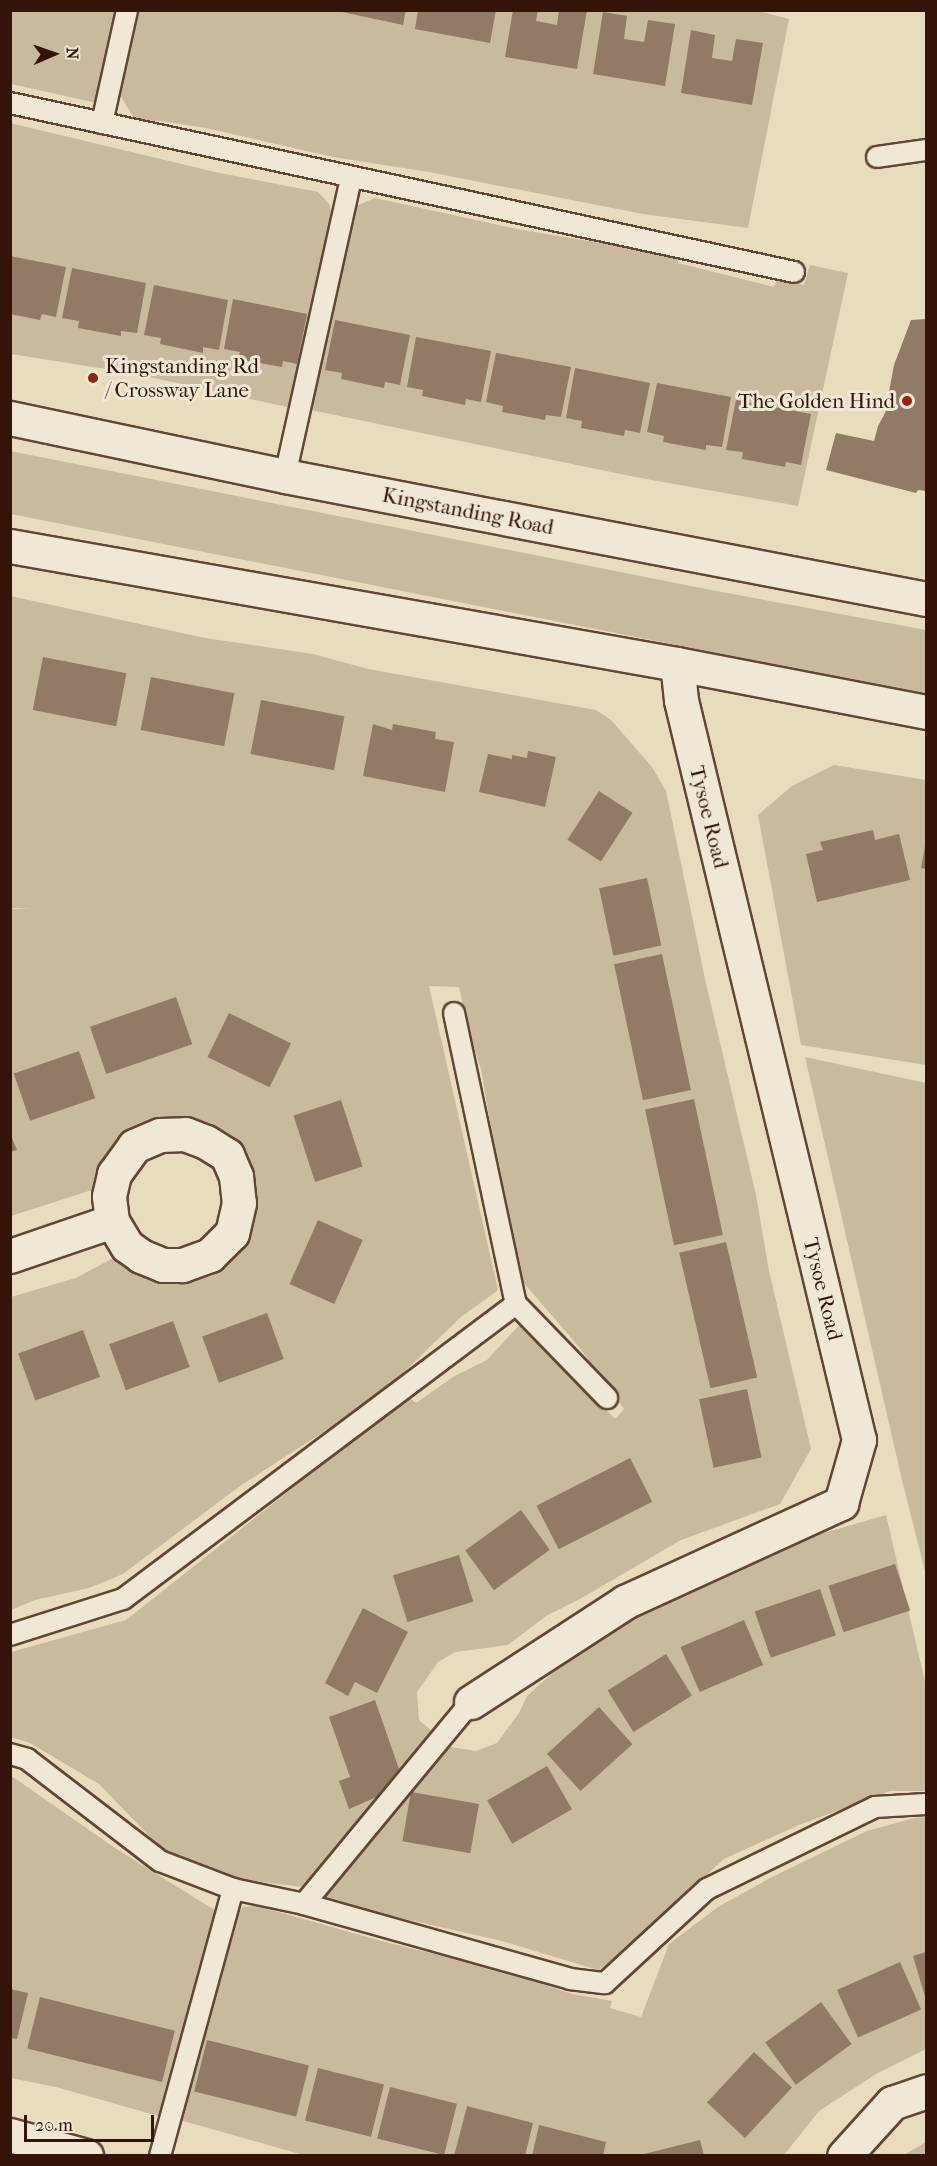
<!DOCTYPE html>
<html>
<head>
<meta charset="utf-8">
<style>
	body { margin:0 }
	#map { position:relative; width:937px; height:2166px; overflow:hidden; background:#e8dbbe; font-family:"IM FELL French Canon",serif }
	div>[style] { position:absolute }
	.green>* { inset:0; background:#c9b99f }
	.building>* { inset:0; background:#927b66; transform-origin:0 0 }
	.roads { filter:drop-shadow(2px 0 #614635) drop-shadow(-2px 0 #614635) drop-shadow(0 2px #614635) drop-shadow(0 -2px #614635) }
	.lane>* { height:20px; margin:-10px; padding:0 10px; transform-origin:10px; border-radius:10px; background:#f0e8d5 }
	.street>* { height:33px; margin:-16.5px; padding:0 16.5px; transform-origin:16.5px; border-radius:16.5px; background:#f0e8d5 }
	.secondary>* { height:33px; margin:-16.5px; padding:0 16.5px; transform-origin:16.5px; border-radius:16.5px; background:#f0e8d5 }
	.dots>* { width:16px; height:16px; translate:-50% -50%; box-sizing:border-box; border:3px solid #f0e8d5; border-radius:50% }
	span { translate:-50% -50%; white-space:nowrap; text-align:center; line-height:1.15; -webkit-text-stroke:6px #f0e8d5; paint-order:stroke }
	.poi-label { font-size:21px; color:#341407 }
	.left { translate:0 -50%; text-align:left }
	.right { translate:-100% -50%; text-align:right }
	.street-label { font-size:21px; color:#341407 }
	.frame { position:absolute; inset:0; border:12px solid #341407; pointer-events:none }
	.north { position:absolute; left:24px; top:24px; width:60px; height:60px; -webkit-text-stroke:4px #f0e8d5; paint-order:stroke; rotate:88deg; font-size:16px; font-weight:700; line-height:24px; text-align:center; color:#341407 }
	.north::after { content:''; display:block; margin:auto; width:21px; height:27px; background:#341407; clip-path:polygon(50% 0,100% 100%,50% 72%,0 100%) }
	.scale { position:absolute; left:24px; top:2115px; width:130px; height:27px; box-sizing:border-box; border:3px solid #341407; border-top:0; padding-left:8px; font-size:18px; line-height:21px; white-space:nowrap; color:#341407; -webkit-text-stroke:4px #f0e8d5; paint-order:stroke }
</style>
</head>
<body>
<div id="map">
	<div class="green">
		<i style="clip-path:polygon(754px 10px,789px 19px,748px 228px,643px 214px,429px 172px,333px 157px,206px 128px,160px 121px,135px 120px,120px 95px,137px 11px)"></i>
		<i style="clip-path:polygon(10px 11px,115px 11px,97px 103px,11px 84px)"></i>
		<i style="clip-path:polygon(10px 123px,215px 172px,318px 192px,330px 205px,331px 215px,292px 408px,131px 373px,11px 354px)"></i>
		<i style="clip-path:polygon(375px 198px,522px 230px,679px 256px,678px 263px,774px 287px,777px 280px,804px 285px,810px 265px,848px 273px,798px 506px,635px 477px,311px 410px,356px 206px)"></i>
		<i style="clip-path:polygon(10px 451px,711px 590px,926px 630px,926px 694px,11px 514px)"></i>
		<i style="clip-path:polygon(10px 596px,205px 638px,313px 654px,368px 669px,596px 710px,611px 720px,652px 767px,666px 791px,705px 979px,756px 1195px,769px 1271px,811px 1449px,780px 1504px,681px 1540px,580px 1599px,546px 1616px,508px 1645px,455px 1652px,438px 1662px,417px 1692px,419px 1720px,435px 1734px,303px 1887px,239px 1879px,192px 1865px,158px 1845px,99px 1784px,30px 1743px,11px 1737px,11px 1652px,126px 1620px,376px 1422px,410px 1398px,416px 1403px,453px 1377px,487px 1360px,521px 1323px,615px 1419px,624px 1409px,579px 1347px,523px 1282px,499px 1174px,481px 1069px,469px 1033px,459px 987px,429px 986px,498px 1290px,461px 1317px,379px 1396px,240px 1486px,123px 1574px,89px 1588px,35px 1600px,11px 1610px,11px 1297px,76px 1278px,117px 1256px,181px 1283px,212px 1276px,232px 1255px,251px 1228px,256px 1200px,254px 1172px,238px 1146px,217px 1127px,184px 1118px,125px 1136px,106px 1156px,92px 1190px,11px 1216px,11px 909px,32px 908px,11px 908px)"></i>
		<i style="clip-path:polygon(834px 765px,926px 780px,926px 1065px,801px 1045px,758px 815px,792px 786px)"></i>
		<i style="clip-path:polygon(805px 1057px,926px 1083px,926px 1575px,902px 1480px)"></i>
		<i style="clip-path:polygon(886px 1515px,926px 1686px,926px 1791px,890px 1791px,799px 1825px,724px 1859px,619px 1955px,598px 1970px,502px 1941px,326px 1901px,324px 1887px,444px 1746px,476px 1751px,497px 1743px,519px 1713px,527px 1696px,581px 1647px,612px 1626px,769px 1549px)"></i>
		<i style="clip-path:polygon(10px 1775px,115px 1848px,216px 1911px,162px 2117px,56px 2087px,11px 2078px)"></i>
		<i style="clip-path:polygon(926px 1817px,926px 2049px,876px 2074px,819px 2111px,784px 2155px,307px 2156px,180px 2120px,231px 1921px,243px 1907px,257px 1906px,385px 1942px,501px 1970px,572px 1994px,612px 2001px,610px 2008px,641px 2017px,669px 1944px,718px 1907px,772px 1877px,867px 1831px,914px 1818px)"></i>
		<i style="clip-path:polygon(926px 2142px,926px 2155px,904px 2155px)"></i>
	</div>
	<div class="building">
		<i style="clip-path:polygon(333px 10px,406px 10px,403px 25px)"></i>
		<i style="clip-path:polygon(418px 10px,496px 10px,490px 43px,415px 29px)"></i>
		<i style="clip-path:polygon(513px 10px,538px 10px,536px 21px,557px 25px,559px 10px,587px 10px,577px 69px,505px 57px)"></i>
		<i style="clip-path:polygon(603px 12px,627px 16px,624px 39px,644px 42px,648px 20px,675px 24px,665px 86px,593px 74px)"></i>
		<i style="clip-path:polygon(691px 30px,715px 35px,712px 58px,732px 61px,736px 39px,763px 43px,752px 105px,681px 93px)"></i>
		<i style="clip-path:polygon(10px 256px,66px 267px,56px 317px,42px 314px,40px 320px,10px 314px)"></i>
		<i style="clip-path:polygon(72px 268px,146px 283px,137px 333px,121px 331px,121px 336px,78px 328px,79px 321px,62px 318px)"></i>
		<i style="clip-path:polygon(154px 285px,228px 300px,219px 350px,203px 347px,203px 353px,160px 344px,161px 338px,144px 335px)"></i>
		<i style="clip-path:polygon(233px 299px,307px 314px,297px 364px,283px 361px,282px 367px,238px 359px,240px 352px,224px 349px)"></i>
		<i style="clip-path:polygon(926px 319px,926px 491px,918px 490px,916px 493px,826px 470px,836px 433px,874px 441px,878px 426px,885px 413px,894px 365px,911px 320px)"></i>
		<i style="clip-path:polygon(335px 320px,410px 335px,400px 385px,385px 382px,384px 388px,341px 379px,342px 373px,325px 370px)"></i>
		<i style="clip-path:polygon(416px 337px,491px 351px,481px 402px,466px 399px,465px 405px,422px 396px,423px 390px,407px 387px)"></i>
		<i style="clip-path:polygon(496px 353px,571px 367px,561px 417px,546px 415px,545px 420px,502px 412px,503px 406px,486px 402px)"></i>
		<i style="clip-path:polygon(575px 368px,650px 383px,640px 433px,625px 430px,624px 436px,581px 428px,582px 421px,566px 418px)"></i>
		<i style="clip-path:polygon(657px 383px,731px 397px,722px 447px,706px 445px,706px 450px,663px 442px,664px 436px,647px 432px)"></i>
		<i style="clip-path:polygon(736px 400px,811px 414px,801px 465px,786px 462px,785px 467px,742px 459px,743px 452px,726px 450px)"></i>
		<i style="left:43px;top:657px;width:85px;height:54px;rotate:11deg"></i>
		<i style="left:151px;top:677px;width:85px;height:54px;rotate:11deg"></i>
		<i style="left:261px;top:700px;width:85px;height:55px;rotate:11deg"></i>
		<i style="clip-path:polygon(373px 724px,392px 730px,393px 724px,436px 732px,435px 739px,454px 742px,445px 792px,363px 776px)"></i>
		<i style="clip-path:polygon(528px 751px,556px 757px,545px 807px,479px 792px,488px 754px,512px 759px,512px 755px,527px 758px)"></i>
		<i style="left:599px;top:791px;width:40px;height:58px;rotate:33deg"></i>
		<i style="clip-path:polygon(873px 830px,875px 840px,899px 834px,910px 880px,817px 902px,806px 854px,823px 850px,820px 842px)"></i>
		<i style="clip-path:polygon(925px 846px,926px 847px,926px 869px,921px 868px)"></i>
		<i style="left:647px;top:878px;width:69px;height:49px;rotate:78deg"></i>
		<i style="left:662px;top:954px;width:139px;height:49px;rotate:78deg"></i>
		<i style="left:176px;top:997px;width:50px;height:91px;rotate:71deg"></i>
		<i style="left:229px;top:1013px;width:69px;height:49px;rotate:26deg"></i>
		<i style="left:79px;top:1051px;width:50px;height:69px;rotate:71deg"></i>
		<i style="left:694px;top:1099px;width:139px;height:50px;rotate:78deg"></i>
		<i style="left:341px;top:1100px;width:70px;height:50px;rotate:72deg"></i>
		<i style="clip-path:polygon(10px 1133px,17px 1150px,10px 1152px)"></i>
		<i style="left:318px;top:1220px;width:49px;height:70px;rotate:24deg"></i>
		<i style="left:726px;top:1242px;width:139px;height:48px;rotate:77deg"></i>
		<i style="left:267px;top:1313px;width:49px;height:69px;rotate:70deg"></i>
		<i style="left:173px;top:1321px;width:49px;height:68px;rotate:70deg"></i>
		<i style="left:83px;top:1330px;width:50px;height:69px;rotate:70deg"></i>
		<i style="left:747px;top:1389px;width:70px;height:49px;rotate:78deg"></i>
		<i style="left:630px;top:1458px;width:49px;height:105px;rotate:63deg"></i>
		<i style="left:521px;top:1510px;width:49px;height:69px;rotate:54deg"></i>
		<i style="left:459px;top:1555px;width:49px;height:69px;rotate:73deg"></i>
		<i style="left:895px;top:1564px;width:49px;height:70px;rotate:72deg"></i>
		<i style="left:820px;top:1589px;width:49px;height:69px;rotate:71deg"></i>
		<i style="clip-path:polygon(363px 1608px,408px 1632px,377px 1693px,355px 1682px,348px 1696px,325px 1683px)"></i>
		<i style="left:744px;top:1620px;width:49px;height:69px;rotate:67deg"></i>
		<i style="left:666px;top:1654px;width:49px;height:69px;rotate:58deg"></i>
		<i style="clip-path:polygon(375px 1700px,399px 1769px,379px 1796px,349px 1809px,339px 1781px,350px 1777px,329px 1717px)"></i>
		<i style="left:599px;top:1707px;width:50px;height:70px;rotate:48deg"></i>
		<i style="left:547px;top:1766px;width:50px;height:69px;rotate:60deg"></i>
		<i style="left:411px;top:1792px;width:69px;height:50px;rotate:10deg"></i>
		<i style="clip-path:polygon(926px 1952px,926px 2000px,913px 1956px)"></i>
		<i style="left:900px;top:1962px;width:52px;height:69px;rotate:66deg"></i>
		<i style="clip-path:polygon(10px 1989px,28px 1993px,17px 2039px,10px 2038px)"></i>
		<i style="left:40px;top:1997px;width:139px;height:53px;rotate:14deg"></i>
		<i style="left:821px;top:2002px;width:52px;height:69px;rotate:54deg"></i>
		<i style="left:207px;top:2040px;width:105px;height:53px;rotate:14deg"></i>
		<i style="left:754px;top:2052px;width:52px;height:69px;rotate:43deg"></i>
		<i style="left:318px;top:2068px;width:68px;height:54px;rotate:14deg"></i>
		<i style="left:390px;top:2087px;width:69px;height:53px;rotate:14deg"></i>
		<i style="clip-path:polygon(467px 2106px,533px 2123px,525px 2156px,454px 2156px)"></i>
		<i style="clip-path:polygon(539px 2125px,606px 2142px,603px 2156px,532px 2156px)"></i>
		<i style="clip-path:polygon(700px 2140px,704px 2156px,640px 2156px,640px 2155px)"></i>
	</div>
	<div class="roads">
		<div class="lane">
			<i style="left:10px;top:103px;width:802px;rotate:12.16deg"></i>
			<i style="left:102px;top:123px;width:116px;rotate:-77.5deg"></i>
			<i style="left:877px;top:157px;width:49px;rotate:-8.1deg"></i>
			<i style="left:285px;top:476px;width:305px;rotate:-77.5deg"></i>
			<i style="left:454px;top:1013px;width:298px;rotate:78deg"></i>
			<i style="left:516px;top:1304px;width:131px;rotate:45.9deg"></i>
			<i style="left:10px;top:1635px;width:119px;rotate:-17.7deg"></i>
			<i style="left:123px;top:1599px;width:491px;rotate:-36.9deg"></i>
			<i style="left:10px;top:1754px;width:18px;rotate:16deg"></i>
			<i style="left:27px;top:1759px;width:168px;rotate:37.5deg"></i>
			<i style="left:160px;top:1861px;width:78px;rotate:21deg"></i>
			<i style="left:233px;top:1889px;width:73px;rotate:11.9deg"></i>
			<i style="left:304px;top:1904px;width:276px;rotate:15.7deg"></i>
			<i style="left:570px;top:1979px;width:35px;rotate:7deg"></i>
			<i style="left:605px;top:1983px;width:139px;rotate:-42.7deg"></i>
			<i style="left:707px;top:1889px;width:187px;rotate:-26deg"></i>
			<i style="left:875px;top:1807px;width:51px;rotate:-3.4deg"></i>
			<i style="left:304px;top:1904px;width:262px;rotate:-50.4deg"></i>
			<i style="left:160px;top:2156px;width:277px;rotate:-74.7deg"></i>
		</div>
		<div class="street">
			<i style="left:185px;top:1134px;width:22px;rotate:21deg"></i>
			<i style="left:206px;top:1142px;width:25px;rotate:32deg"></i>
			<i style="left:227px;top:1155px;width:23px;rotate:67deg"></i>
			<i style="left:236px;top:1176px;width:27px;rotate:84deg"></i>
			<i style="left:239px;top:1203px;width:31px;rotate:103deg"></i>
			<i style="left:232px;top:1233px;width:31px;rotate:135deg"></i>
			<i style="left:210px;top:1255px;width:30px;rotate:160deg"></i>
			<i style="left:182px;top:1265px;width:19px;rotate:180deg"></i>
			<i style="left:163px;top:1265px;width:24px;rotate:-158deg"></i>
			<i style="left:141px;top:1256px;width:17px;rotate:-144deg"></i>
			<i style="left:127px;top:1246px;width:29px;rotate:-121deg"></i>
			<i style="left:112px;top:1221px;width:25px;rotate:-97deg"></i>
			<i style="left:109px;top:1196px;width:23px;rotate:-77deg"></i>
			<i style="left:114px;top:1174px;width:34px;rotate:-54deg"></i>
			<i style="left:134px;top:1146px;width:28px;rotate:-23deg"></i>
			<i style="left:160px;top:1135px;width:25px;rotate:-2deg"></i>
			<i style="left:10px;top:1256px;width:108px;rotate:-18.9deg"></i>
			<i style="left:471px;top:1702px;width:184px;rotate:-33deg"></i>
			<i style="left:625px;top:1602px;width:238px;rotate:-24.6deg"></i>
			<i style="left:841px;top:1503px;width:66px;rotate:-74.1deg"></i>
			<i style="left:859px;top:1440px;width:761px;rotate:-103.53deg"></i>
			<i style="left:681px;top:700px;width:36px;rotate:-96deg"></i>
			<i style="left:10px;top:2135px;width:79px;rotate:15.4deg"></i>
			<i style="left:844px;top:2156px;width:72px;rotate:-47.8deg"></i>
			<i style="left:892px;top:2103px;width:36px;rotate:-19deg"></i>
		</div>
		<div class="secondary">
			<i style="left:10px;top:418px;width:281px;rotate:11.9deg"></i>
			<i style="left:285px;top:476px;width:653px;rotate:10.86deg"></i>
			<i style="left:10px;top:546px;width:677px;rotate:10.03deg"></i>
			<i style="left:677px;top:664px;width:254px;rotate:10.9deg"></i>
		</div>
	</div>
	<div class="dots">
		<i style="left:93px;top:378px;background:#8f2418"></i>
		<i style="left:907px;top:401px;background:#8f2418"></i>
	</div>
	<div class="poi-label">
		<span class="left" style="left:105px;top:378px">Kingstanding Rd<br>/ Crossway Lane</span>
		<span class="right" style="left:895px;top:401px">The Golden Hind</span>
	</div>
	<div class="street-label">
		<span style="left:468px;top:511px;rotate:11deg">Kingstanding Road</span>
		<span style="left:709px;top:817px;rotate:76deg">Tysoe Road</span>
		<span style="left:823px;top:1289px;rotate:76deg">Tysoe Road</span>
	</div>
	<div class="frame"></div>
	<div class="north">N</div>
	<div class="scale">20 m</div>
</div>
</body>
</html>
